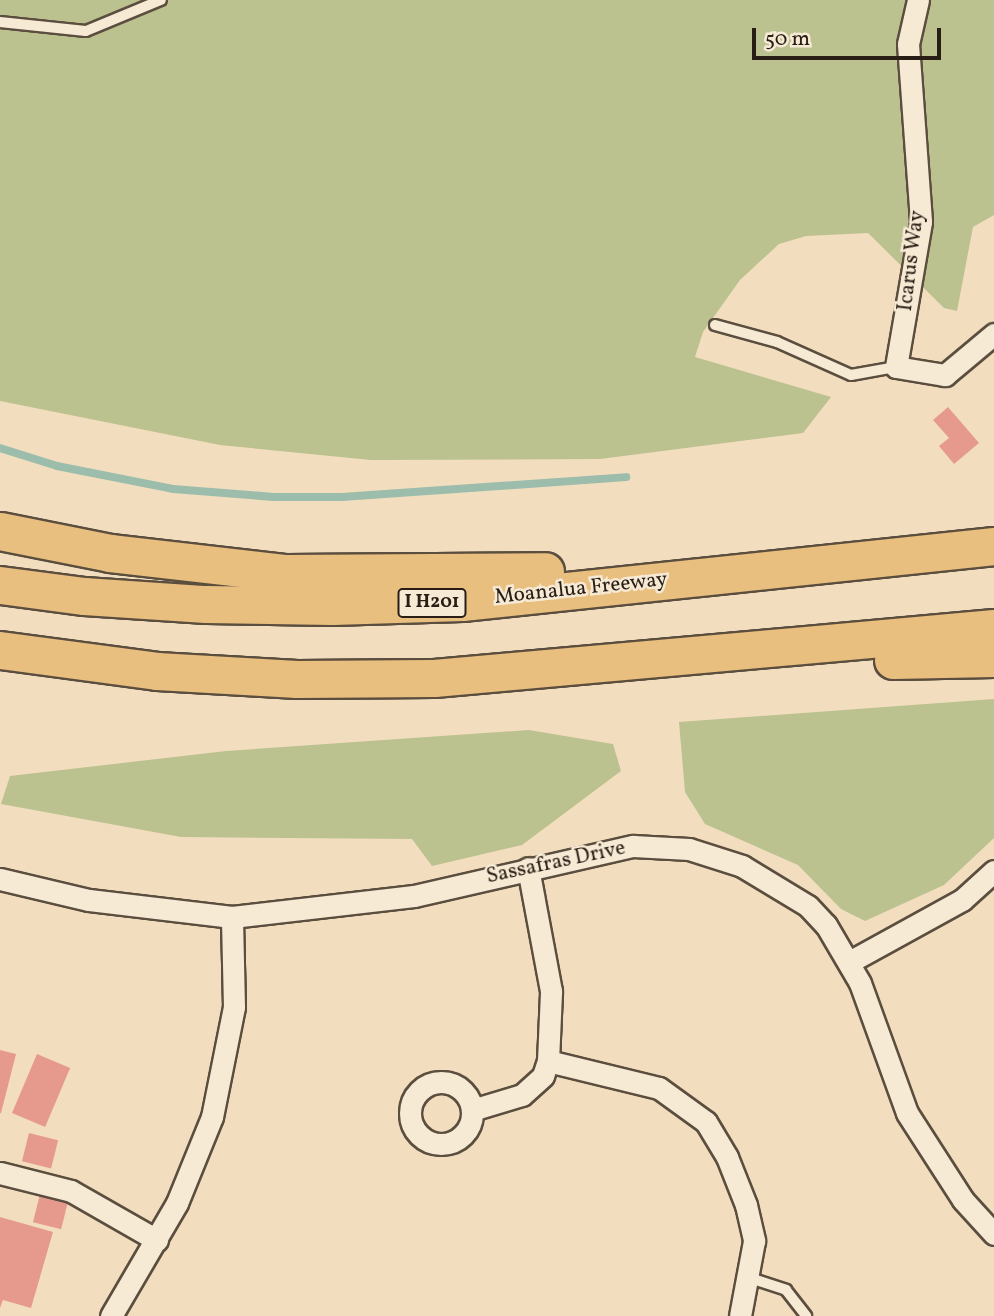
<!DOCTYPE html>
<html>
<head>
<meta charset="utf-8">
<style>
	body { margin:0 }
	#map { position:relative; width:994px; height:1316px; overflow:hidden; background:#f2debe; font-family:Vollkorn,serif }
	div>[style] { position:absolute }
	.green>* { inset:0; background:#bcc190 }
	.stream>* { height:8px; margin:-4px; padding:0 4px; transform-origin:4px; border-radius:4px; background:#9cbdab }
	.building>* { inset:0; background:#e69a8e; transform-origin:0 0 }
	.roads { filter:drop-shadow(2px 0 #5b4e3f) drop-shadow(-2px 0 #5b4e3f) drop-shadow(0 2px #5b4e3f) drop-shadow(0 -2px #5b4e3f) }
	.lane>* { height:10px; margin:-5px; padding:0 5px; transform-origin:5px; border-radius:5px; background:#f7ead5 }
	.street>* { height:21px; margin:-10.5px; padding:0 10.5px; transform-origin:10.5px; border-radius:10.5px; background:#f7ead5 }
	.street>.ring { margin:-10.5px; padding:0; box-sizing:content-box; background:none; border:21px solid #f7ead5; border-radius:50% }
	.highway>* { height:37px; margin:-18.5px; padding:0 18.5px; transform-origin:18.5px; border-radius:18.5px; background:#e9bf7f }
	span { translate:-50% -50%; white-space:nowrap; text-align:center; line-height:1.15; -webkit-text-stroke:5px #f7ead5; paint-order:stroke }
	.shield-label span { padding:2px 5px; background:#f7ead5; border:2px solid; border-radius:5px; -webkit-text-stroke-width:0 }
	.shield-label { font-size:19px; color:#291e15; font-weight:700 }
	.street-label { font-size:21px; color:#291e15 }
	.scale { position:absolute; left:752px; top:28px; width:189px; height:32px; box-sizing:border-box; border:4px solid #291e15; border-top:0; padding-left:9px; font-size:21px; line-height:24px; white-space:nowrap; color:#291e15; -webkit-text-stroke:5px #f7ead5; paint-order:stroke }
</style>
</head>
<body>
<div id="map">
	<div class="green">
		<i style="clip-path:polygon(0 0,994px 0,994px 215px,973px 227px,957px 311px,944px 308px,868px 233px,806px 236px,779px 244px,740px 280px,703px 332px,695px 357px,831px 397px,803px 433px,600px 459px,371px 460px,220px 445px,0 401px)"></i>
		<i style="clip-path:polygon(994px 699px,994px 838px,944px 885px,865px 921px,841px 909px,798px 865px,705px 824px,685px 792px,679px 722px)"></i>
		<i style="clip-path:polygon(529px 730px,613px 744px,621px 771px,522px 845px,432px 866px,412px 839px,181px 837px,1px 804px,10px 776px,226px 751px)"></i>
	</div>
	<div class="stream">
		<i style="left:0;top:448px;width:60px;rotate:17.5deg"></i>
		<i style="left:57px;top:466px;width:118px;rotate:11.2deg"></i>
		<i style="left:173px;top:489px;width:101px;rotate:4.5deg"></i>
		<i style="left:274px;top:497px;width:68px"></i>
		<i style="left:342px;top:497px;width:285px;rotate:-4deg"></i>
	</div>
	<div class="building">
		<i style="clip-path:polygon(948px 407px,979px 443px,954px 464px,939px 446px,949px 438px,933px 420px)"></i>
		<i style="clip-path:polygon(0 1050px,16px 1054px,1px 1113px,0 1113px)"></i>
		<i style="left:37px;top:1054px;width:36px;height:64px;rotate:23deg"></i>
		<i style="left:29px;top:1133px;width:30px;height:29px;rotate:14deg"></i>
		<i style="left:40px;top:1194px;width:29px;height:29px;rotate:14deg"></i>
		<i style="clip-path:polygon(0 1217px,53px 1232px,31px 1308px,3px 1300px,0 1308px)"></i>
	</div>
	<div class="roads">
		<div class="lane">
			<i style="left:0;top:22px;width:86px;rotate:6deg"></i>
			<i style="left:86px;top:31px;width:81px;rotate:-22.5deg"></i>
			<i style="left:715px;top:325px;width:64px;rotate:15.3deg"></i>
			<i style="left:777px;top:342px;width:81px;rotate:24deg"></i>
			<i style="left:851px;top:375px;width:46px;rotate:-10.1deg"></i>
			<i style="left:750px;top:1278px;width:38px;rotate:18deg"></i>
			<i style="left:786px;top:1290px;width:33px;rotate:52deg"></i>
		</div>
		<div class="street">
			<i style="left:918px;top:0;width:45px;rotate:102.8deg"></i>
			<i style="left:908px;top:44px;width:178px;rotate:85.8deg"></i>
			<i style="left:921px;top:222px;width:147px;rotate:99.8deg"></i>
			<i style="left:896px;top:367px;width:50px;rotate:9.3deg"></i>
			<i style="left:945px;top:375px;width:64px;rotate:-39.9deg"></i>
			<i style="left:0;top:879px;width:91px;rotate:13.3deg"></i>
			<i style="left:89px;top:900px;width:144px;rotate:6.8deg"></i>
			<i style="left:232px;top:917px;width:183px;rotate:-6.6deg"></i>
			<i style="left:414px;top:896px;width:225px;rotate:-12.9deg"></i>
			<i style="left:633px;top:846px;width:56px;rotate:3.1deg"></i>
			<i style="left:689px;top:849px;width:56px;rotate:17.8deg"></i>
			<i style="left:742px;top:866px;width:77px;rotate:31.2deg"></i>
			<i style="left:808px;top:906px;width:26px;rotate:47deg"></i>
			<i style="left:826px;top:925px;width:67px;rotate:59.6deg"></i>
			<i style="left:860px;top:983px;width:138px;rotate:70.1deg"></i>
			<i style="left:907px;top:1113px;width:103px;rotate:57.2deg"></i>
			<i style="left:963px;top:1200px;width:46px;rotate:47.6deg"></i>
			<i style="left:851px;top:961px;width:127px;rotate:-28.8deg"></i>
			<i style="left:962px;top:900px;width:43px;rotate:-42.2deg"></i>
			<i style="left:548px;top:1061px;width:114px;rotate:13.7deg"></i>
			<i style="left:659px;top:1088px;width:58px;rotate:35.9deg"></i>
			<i style="left:706px;top:1122px;width:41px;rotate:59deg"></i>
			<i style="left:727px;top:1157px;width:52px;rotate:68.4deg"></i>
			<i style="left:746px;top:1205px;width:37px;rotate:77deg"></i>
			<i style="left:754px;top:1241px;width:76px;rotate:100.6deg"></i>
			<i class="ring" style="left:410px;top:1082px;width:41px;height:41px"></i>
			<i style="left:472px;top:1110px;width:52px;rotate:-16.7deg"></i>
			<i style="left:522px;top:1095px;width:28px;rotate:-42deg"></i>
			<i style="left:543px;top:1076px;width:16px;rotate:-72deg"></i>
			<i style="left:548px;top:1061px;width:70px;rotate:-87.5deg"></i>
			<i style="left:551px;top:991px;width:125px;rotate:-100.6deg"></i>
			<i style="left:0;top:1173px;width:73px;rotate:14.2deg"></i>
			<i style="left:71px;top:1191px;width:99px;rotate:29.7deg"></i>
			<i style="left:111px;top:1316px;width:131px;rotate:-59.7deg"></i>
			<i style="left:177px;top:1203px;width:93px;rotate:-67.9deg"></i>
			<i style="left:212px;top:1117px;width:112px;rotate:-78.7deg"></i>
			<i style="left:234px;top:1007px;width:90px;rotate:-91.3deg"></i>
		</div>
		<div class="highway">
			<i style="left:0;top:531px;width:112px;rotate:11.3deg"></i>
			<i style="left:110px;top:553px;width:177px;rotate:6.5deg"></i>
			<i style="left:286px;top:573px;width:259px;rotate:-0.4deg"></i>
			<i style="left:0;top:585px;width:85px;rotate:7.5deg"></i>
			<i style="left:84px;top:596px;width:122px;rotate:3.8deg"></i>
			<i style="left:206px;top:604px;width:126px;rotate:0.9deg"></i>
			<i style="left:332px;top:606px;width:130px;rotate:-1.8deg"></i>
			<i style="left:462px;top:602px;width:535px;rotate:-6.01deg"></i>
			<i style="left:0;top:650px;width:158px;rotate:7.6deg"></i>
			<i style="left:157px;top:671px;width:140px;rotate:3.3deg"></i>
			<i style="left:297px;top:679px;width:137px;rotate:-0.4deg"></i>
			<i style="left:434px;top:678px;width:562px;rotate:-5.1deg"></i>
			<i style="left:893px;top:660px;width:101px;rotate:-1.1deg"></i>
		</div>
	</div>
	<div class="shield-label">
		<span style="left:432px;top:603px">I H201</span>
	</div>
	<div class="street-label">
		<span style="left:912px;top:261px;rotate:-83deg">Icarus Way</span>
		<span style="left:581px;top:589px;rotate:-6deg">Moanalua Freeway</span>
		<span style="left:556px;top:863px;rotate:-12deg">Sassafras Drive</span>
	</div>
	<div class="scale">50 m</div>
</div>
</body>
</html>
